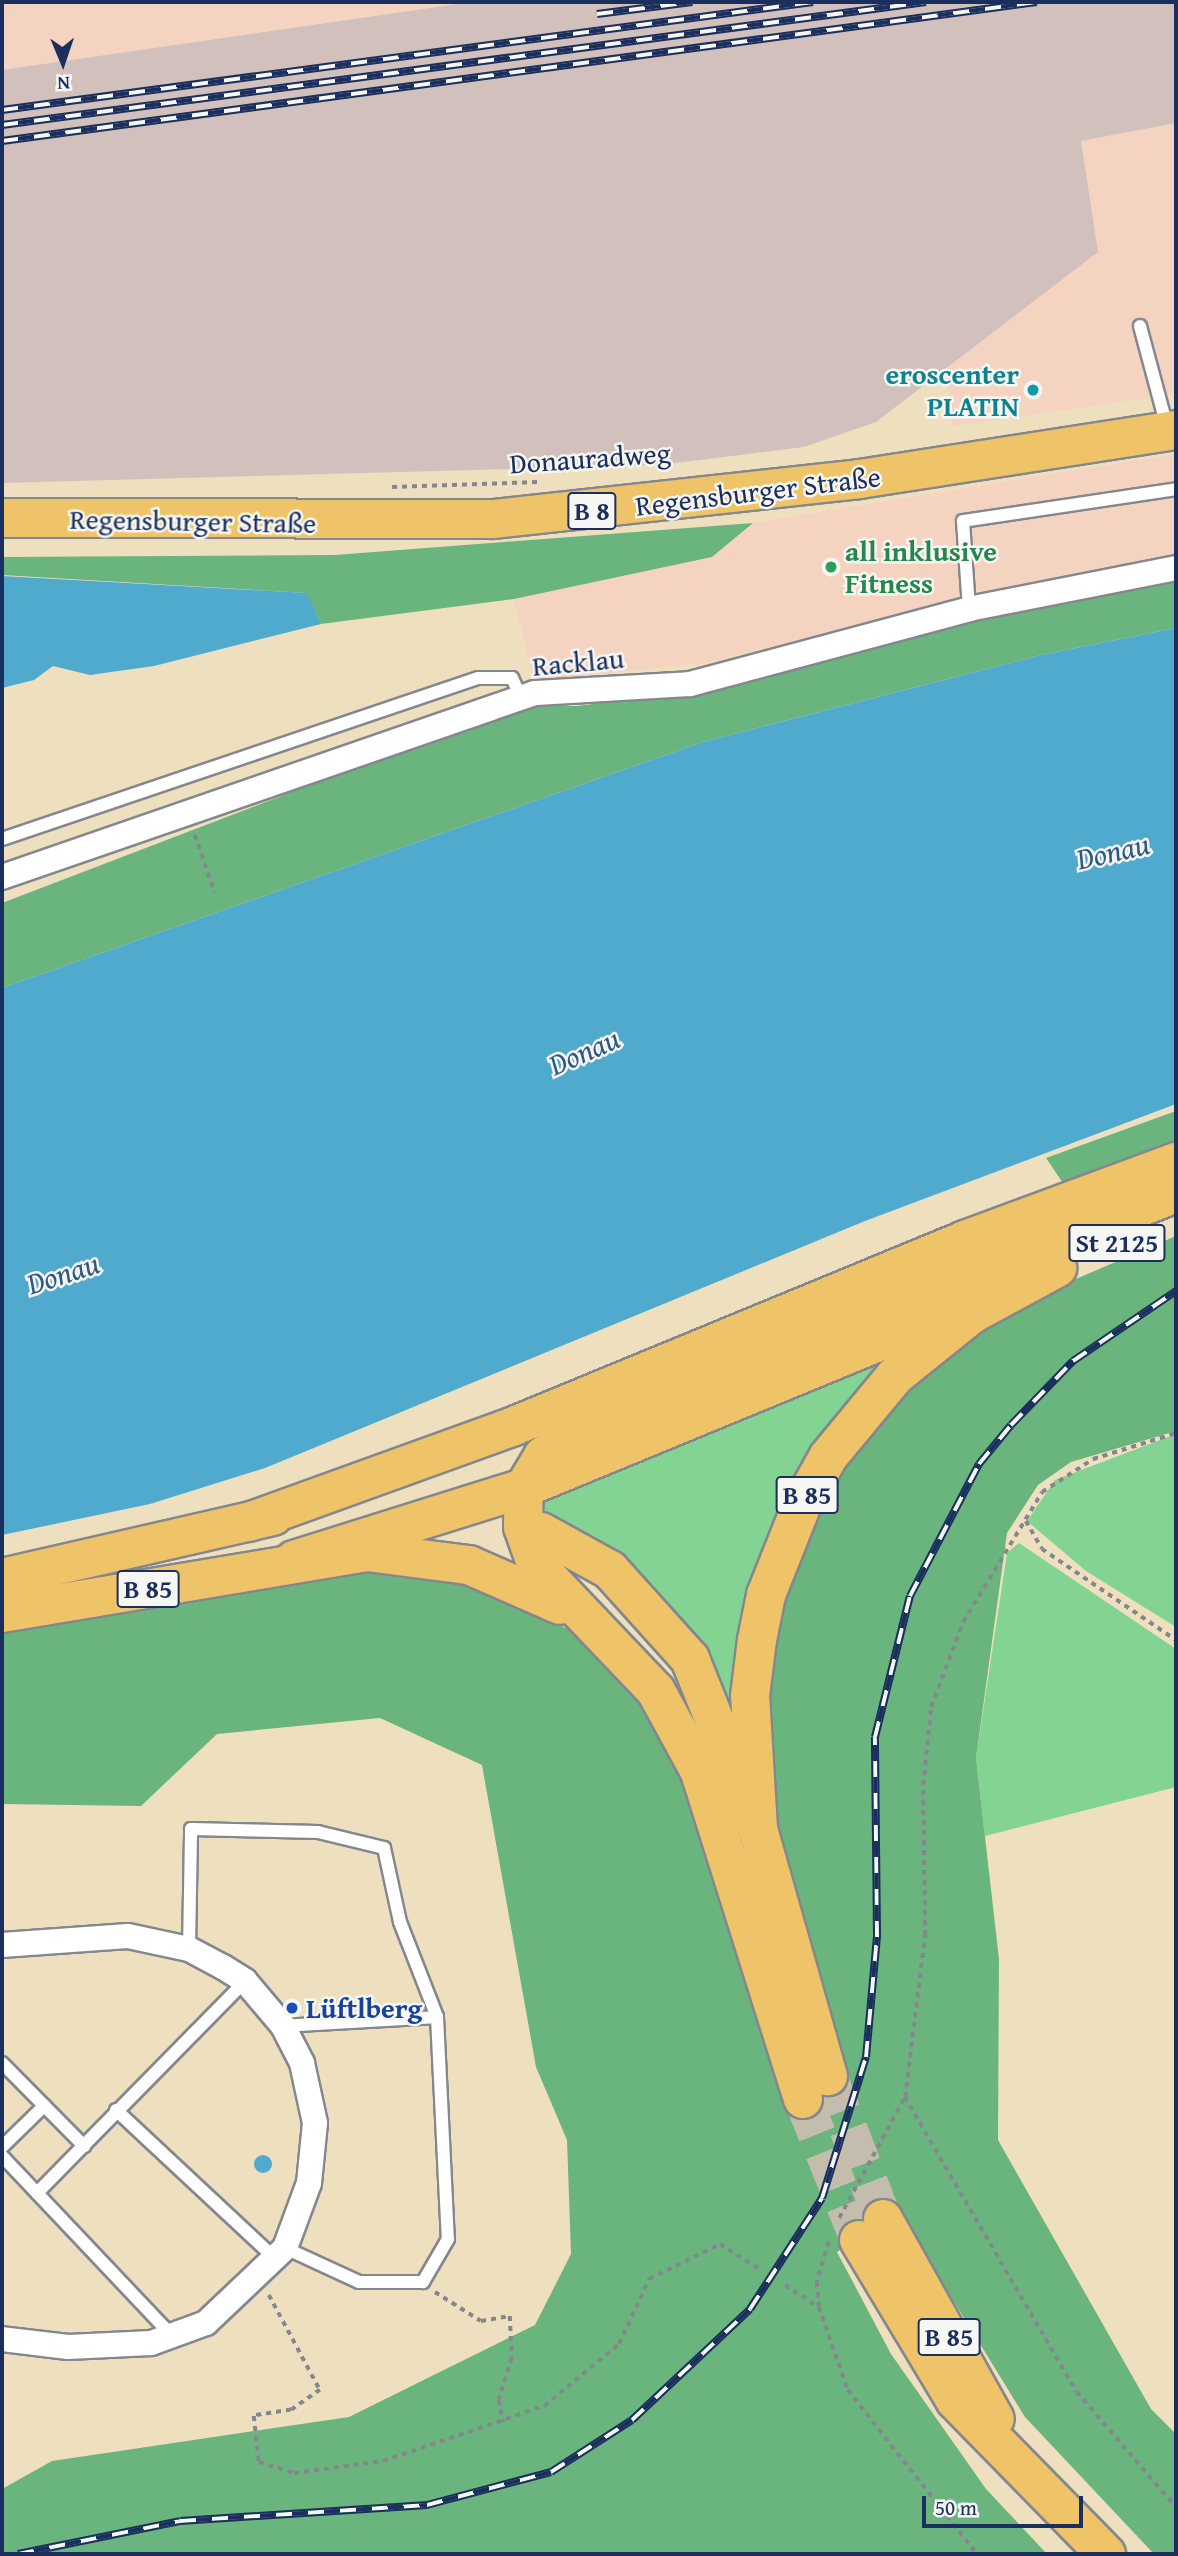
<!DOCTYPE html>
<html>
<head>
<meta charset="utf-8">
<style>
	body { margin:0 }
	#map { position:relative; width:1178px; height:2556px; overflow:hidden; background:#eedfbf; font-family:"Gentium Book Plus",serif }
	div>[style] { position:absolute }
	.built>* { inset:0; background:#f5d3c1 }
	.industrial>* { inset:0; background:#d1c0bc }
	.green>* { inset:0; background:#83d393 }
	.forest>* { inset:0; background:#6ab57d }
	.water>* { inset:0; background:#50aace }
	.round { border-radius:50% }
	.primary-tunnel>* { height:38px; margin-top:-19px; transform-origin:0; background:repeating-linear-gradient(90deg,#c4bcac 0 38px,transparent 0 57px) }
	.path>* { height:3.5px; margin-top:-1.75px; transform-origin:0; background:repeating-linear-gradient(90deg,#84878e 0 5px,transparent 0 10px) }
	.roads { filter:drop-shadow(2px 0 #84878e) drop-shadow(-2px 0 #84878e) drop-shadow(0 2px #84878e) drop-shadow(0 -2px #84878e) }
	.lane>* { height:12px; margin:-6px; padding:0 6px; transform-origin:6px; border-radius:6px; background:#fff }
	.street>* { height:24px; margin:-12px; padding:0 12px; transform-origin:12px; border-radius:12px; background:#fff }
	.primary>* { height:38px; margin:-19px; padding:0 19px; transform-origin:19px; border-radius:19px; background:#efc469 }
	.rail>* { height:8px; margin-top:-4px; transform-origin:0; background:repeating-linear-gradient(90deg,#f6f6f2 0 16px,#1b2f5e 0 32px); box-sizing:border-box; border-block:2px solid #1b2f5e }
	.dots>* { width:19px; height:19px; translate:-50% -50%; box-sizing:border-box; border:4px solid #f6f6f2; border-radius:50% }
	span { translate:-50% -50%; white-space:nowrap; text-align:center; line-height:1.15; -webkit-text-stroke:5px #f6f6f2; paint-order:stroke }
	.shield-label span { padding:2px 5px; background:#f6f6f2; border:2px solid; border-radius:5px; -webkit-text-stroke-width:0 }
	.shield-label { font-size:26px; color:#1b2f5e; font-weight:700 }
	.culture-label { font-size:28px; color:#0d838f; font-weight:700 }
	.right { translate:-100% -50%; text-align:right }
	.street-label { font-size:28px; color:#1b2f5e }
	.leisure-label { font-size:28px; color:#27864d; font-weight:700 }
	.left { translate:0 -50%; text-align:left }
	.transit-label { font-size:28px; color:#164399; font-weight:700 }
	.water-label { font-size:30px; color:#2e5a85; font-style:italic }
	.frame { position:absolute; inset:0; border:4px solid #1b2f5e; pointer-events:none }
	.north { position:absolute; left:28px; top:28px; width:70px; height:70px; -webkit-text-stroke:5px #f6f6f2; paint-order:stroke; rotate:178deg; font-size:19px; font-weight:700; line-height:28px; text-align:center; color:#1b2f5e }
	.north::after { content:''; display:block; margin:auto; width:24px; height:32px; background:#1b2f5e; clip-path:polygon(50% 0,100% 100%,50% 72%,0 100%) }
	.scale { position:absolute; left:922px; top:2496px; width:161px; height:32px; box-sizing:border-box; border:4px solid #1b2f5e; border-top:0; padding-left:9px; font-size:21px; line-height:24px; white-space:nowrap; color:#1b2f5e; -webkit-text-stroke:5px #f6f6f2; paint-order:stroke }
</style>
</head>
<body>
<div id="map">
	<div class="built">
		<i style="clip-path:polygon(2px 2px,471px 2px,2px 70px)"></i>
		<i style="clip-path:polygon(1176px 123px,1176px 394px,954px 426px,945px 368px,1098px 252px,1081px 141px)"></i>
		<i style="clip-path:polygon(1176px 454px,1176px 562px,1016px 589px,704px 663px,534px 681px,514px 599px,712px 557px,753px 523px)"></i>
	</div>
	<div class="industrial">
		<i style="clip-path:polygon(471px 2px,1176px 2px,1176px 123px,1081px 141px,1098px 252px,876px 422px,804px 447px,659px 465px,2px 483px,2px 70px)"></i>
	</div>
	<div class="green">
		<i style="clip-path:polygon(935px 1329px,739px 1729px,538px 1515px,538px 1492px)"></i>
		<i style="clip-path:polygon(1176px 1434px,1176px 1627px,1086px 1571px,1027px 1521px,1055px 1480px)"></i>
		<i style="clip-path:polygon(1019px 1543px,1176px 1649px,1176px 1787px,985px 1836px,976px 1758px,1007px 1553px)"></i>
	</div>
	<div class="forest">
		<i style="clip-path:polygon(753px 523px,712px 557px,514px 599px,321px 624px,306px 593px,2px 575px,2px 557px,335px 555px)"></i>
		<i style="clip-path:polygon(1176px 581px,1176px 628px,1041px 655px,703px 742px,2px 988px,2px 903px,519px 705px,577px 706px,688px 692px,971px 621px)"></i>
		<i style="clip-path:polygon(1176px 1111px,1176px 1147px,1063px 1183px,1046px 1158px)"></i>
		<i style="clip-path:polygon(1176px 1236px,1176px 1431px,1071px 1462px,1038px 1485px,1007px 1533px,976px 1758px,999px 1959px,998px 2140px,1151px 2409px,1176px 2434px,1176px 2554px,1154px 2554px,1025px 2417px,897px 2209px,837px 2252px,891px 2354px,986px 2489px,1047px 2554px,2px 2554px,2px 2489px,52px 2461px,349px 2417px,535px 2325px,571px 2254px,567px 2140px,536px 2067px,482px 1765px,380px 1718px,217px 1734px,141px 1806px,2px 1804px,2px 1629px,349px 1571px,464px 1580px,566px 1628px,648px 1701px,758px 1756px,775px 1595px,808px 1521px,888px 1404px,1013px 1306px)"></i>
	</div>
	<div class="water">
		<i style="clip-path:polygon(2px 576px,307px 593px,321px 624px,154px 666px,90px 675px,53px 666px,34px 680px,2px 688px)"></i>
		<i style="clip-path:polygon(1176px 628px,1176px 1104px,865px 1221px,265px 1468px,150px 1504px,2px 1535px,2px 988px,703px 742px,1041px 655px)"></i>
		<i class="round" style="left:254px;top:2155px;width:18px;height:18px"></i>
	</div>
	<div class="primary-tunnel">
		<i style="left:828px;top:2076px;width:153px;rotate:69deg"></i>
		<i style="left:803px;top:2099px;width:152px;rotate:68.3deg"></i>
	</div>
	<div class="path">
		<i style="left:392px;top:487px;width:146px;rotate:-2deg"></i>
		<i style="left:195px;top:835px;width:61px;rotate:71deg"></i>
		<i style="left:1026px;top:1521px;width:32px;rotate:60deg"></i>
		<i style="left:1042px;top:1549px;width:162px;rotate:34.2deg"></i>
		<i style="left:905px;top:2097px;width:341px;rotate:59.8deg"></i>
		<i style="left:1077px;top:2392px;width:152px;rotate:49.3deg"></i>
		<i style="left:839px;top:2218px;width:138px;rotate:-61.4deg"></i>
		<i style="left:905px;top:2097px;width:163px;rotate:-83deg"></i>
		<i style="left:925px;top:1935px;width:150px;rotate:-90.8deg"></i>
		<i style="left:923px;top:1785px;width:78px;rotate:-84.1deg"></i>
		<i style="left:931px;top:1707px;width:91px;rotate:-69.4deg"></i>
		<i style="left:963px;top:1622px;width:152px;rotate:-58.7deg"></i>
		<i style="left:1042px;top:1492px;width:61px;rotate:-32.9deg"></i>
		<i style="left:1093px;top:1459px;width:87px;rotate:-17.4deg"></i>
		<i style="left:829px;top:2242px;width:42px;rotate:106.7deg"></i>
		<i style="left:817px;top:2282px;width:25px;rotate:85deg"></i>
		<i style="left:819px;top:2307px;width:88px;rotate:70.7deg"></i>
		<i style="left:848px;top:2390px;width:209px;rotate:51.8deg"></i>
		<i style="left:785px;top:2285px;width:40px;rotate:32.9deg"></i>
		<i style="left:435px;top:2292px;width:54px;rotate:32.2deg"></i>
		<i style="left:481px;top:2321px;width:29px;rotate:-10deg"></i>
		<i style="left:510px;top:2316px;width:42px;rotate:87.3deg"></i>
		<i style="left:512px;top:2358px;width:44px;rotate:107.2deg"></i>
		<i style="left:499px;top:2400px;width:23px;rotate:80deg"></i>
		<i style="left:269px;top:2295px;width:108px;rotate:61.8deg"></i>
		<i style="left:320px;top:2390px;width:35px;rotate:145deg"></i>
		<i style="left:291px;top:2410px;width:37px;rotate:171deg"></i>
		<i style="left:254px;top:2416px;width:46px;rotate:83.8deg"></i>
		<i style="left:259px;top:2462px;width:37px;rotate:17deg"></i>
		<i style="left:294px;top:2473px;width:90px;rotate:-7.7deg"></i>
		<i style="left:383px;top:2461px;width:170px;rotate:-18.9deg"></i>
		<i style="left:544px;top:2406px;width:97px;rotate:-39.6deg"></i>
		<i style="left:619px;top:2344px;width:72px;rotate:-65.2deg"></i>
		<i style="left:649px;top:2279px;width:79px;rotate:-26.2deg"></i>
		<i style="left:720px;top:2244px;width:49px;rotate:32.4deg"></i>
	</div>
	<div class="roads">
		<div class="lane">
			<i style="left:1140px;top:326px;width:105px;rotate:75deg"></i>
			<i style="left:969px;top:609px;width:88px;rotate:-93.9deg"></i>
			<i style="left:963px;top:521px;width:215px;rotate:-8.5deg"></i>
			<i style="left:2px;top:839px;width:502px;rotate:-18.69deg"></i>
			<i style="left:478px;top:678px;width:34px"></i>
			<i style="left:512px;top:678px;width:21px;rotate:65deg"></i>
			<i style="left:189px;top:1949px;width:120px;rotate:-89deg"></i>
			<i style="left:191px;top:1829px;width:127px;rotate:1.4deg"></i>
			<i style="left:318px;top:1832px;width:68px;rotate:13.6deg"></i>
			<i style="left:384px;top:1848px;width:76px;rotate:77.8deg"></i>
			<i style="left:400px;top:1922px;width:102px;rotate:68.7deg"></i>
			<i style="left:437px;top:2017px;width:222px;rotate:87.2deg"></i>
			<i style="left:448px;top:2239px;width:50px;rotate:120.2deg"></i>
			<i style="left:423px;top:2282px;width:64px;rotate:180deg"></i>
			<i style="left:359px;top:2282px;width:81px;rotate:-155.3deg"></i>
			<i style="left:283px;top:2026px;width:154px;rotate:-3.3deg"></i>
			<i style="left:2px;top:2063px;width:117px;rotate:45.3deg"></i>
			<i style="left:116px;top:2110px;width:220px;rotate:43deg"></i>
			<i style="left:2px;top:2147px;width:59px;rotate:-44.3deg"></i>
			<i style="left:2px;top:2156px;width:248px;rotate:46.6deg"></i>
			<i style="left:37px;top:2193px;width:297px;rotate:-45.5deg"></i>
		</div>
		<div class="street">
			<i style="left:2px;top:877px;width:564px;rotate:-19.05deg"></i>
			<i style="left:535px;top:693px;width:155px;rotate:-3.3deg"></i>
			<i style="left:690px;top:684px;width:289px;rotate:-15deg"></i>
			<i style="left:969px;top:609px;width:211px;rotate:-11.2deg"></i>
			<i style="left:2px;top:1945px;width:126px;rotate:-4.1deg"></i>
			<i style="left:128px;top:1936px;width:62px;rotate:12deg"></i>
			<i style="left:189px;top:1949px;width:38px;rotate:28deg"></i>
			<i style="left:223px;top:1967px;width:26px;rotate:32deg"></i>
			<i style="left:245px;top:1981px;width:59px;rotate:49.8deg"></i>
			<i style="left:283px;top:2026px;width:42px;rotate:62.8deg"></i>
			<i style="left:302px;top:2063px;width:61px;rotate:77.8deg"></i>
			<i style="left:315px;top:2123px;width:60px;rotate:95.7deg"></i>
			<i style="left:309px;top:2183px;width:69px;rotate:110.3deg"></i>
			<i style="left:285px;top:2248px;width:109px;rotate:136.5deg"></i>
			<i style="left:206px;top:2323px;width:59px;rotate:160deg"></i>
			<i style="left:151px;top:2343px;width:83px;rotate:177.2deg"></i>
			<i style="left:68px;top:2347px;width:66px;rotate:-173.1deg"></i>
		</div>
		<div class="primary">
			<i style="left:2px;top:518px;width:491px;rotate:0.1deg"></i>
			<i style="left:493px;top:519px;width:368px;rotate:-6.2deg"></i>
			<i style="left:859px;top:479px;width:321px;rotate:-8.8deg"></i>
			<i style="left:249px;top:1522px;width:282px;rotate:-19.9deg"></i>
			<i style="left:514px;top:1426px;width:488px;rotate:-22.4deg"></i>
			<i style="left:965px;top:1240px;width:225px;rotate:-20.3deg"></i>
			<i style="left:541px;top:1532px;width:79px;rotate:28.8deg"></i>
			<i style="left:610px;top:1570px;width:120px;rotate:48deg"></i>
			<i style="left:690px;top:1659px;width:183px;rotate:68.2deg"></i>
			<i style="left:758px;top:1829px;width:257px;rotate:74.2deg"></i>
			<i style="left:294px;top:1560px;width:241px;rotate:-17.4deg"></i>
			<i style="left:524px;top:1488px;width:530px;rotate:-22.4deg"></i>
			<i style="left:2px;top:1578px;width:278px;rotate:-12.9deg"></i>
			<i style="left:2px;top:1613px;width:370px;rotate:-9.5deg"></i>
			<i style="left:367px;top:1552px;width:103px;rotate:7.3deg"></i>
			<i style="left:469px;top:1565px;width:99px;rotate:23.7deg"></i>
			<i style="left:758px;top:1829px;width:133px;rotate:-93.4deg"></i>
			<i style="left:750px;top:1696px;width:56px;rotate:-82.9deg"></i>
			<i style="left:757px;top:1640px;width:46px;rotate:-78.7deg"></i>
			<i style="left:766px;top:1595px;width:100px;rotate:-68.3deg"></i>
			<i style="left:803px;top:1502px;width:51px;rotate:-60.9deg"></i>
			<i style="left:828px;top:1457px;width:105px;rotate:-50.4deg"></i>
			<i style="left:895px;top:1376px;width:99px;rotate:-38.8deg"></i>
			<i style="left:972px;top:1314px;width:97px;rotate:-28.4deg"></i>
			<i style="left:803px;top:2099px;width:343px;rotate:-107.5deg"></i>
			<i style="left:700px;top:1772px;width:92px;rotate:-118.5deg"></i>
			<i style="left:656px;top:1691px;width:173px;rotate:-133.6deg"></i>
			<i style="left:537px;top:1566px;width:41px;rotate:-109.7deg"></i>
			<i style="left:523px;top:1527px;width:39px;rotate:-89deg"></i>
			<i style="left:524px;top:1488px;width:37px;rotate:-59deg"></i>
			<i style="left:543px;top:1456px;width:51px;rotate:-33.1deg"></i>
			<i style="left:586px;top:1428px;width:635px;rotate:-21.72deg"></i>
			<i style="left:883px;top:2219px;width:229px;rotate:60.8deg"></i>
			<i style="left:859px;top:2240px;width:187px;rotate:59deg"></i>
			<i style="left:955px;top:2400px;width:216px;rotate:45.6deg"></i>
		</div>
	</div>
	<div class="rail">
		<i style="left:597px;top:14px;width:96px;rotate:-7.2deg"></i>
		<i style="left:2px;top:110px;width:818px;rotate:-7.59deg"></i>
		<i style="left:2px;top:125px;width:932px;rotate:-7.58deg"></i>
		<i style="left:2px;top:141px;width:1044px;rotate:-7.65deg"></i>
		<i style="left:18px;top:2554px;width:165px;rotate:-11.5deg"></i>
		<i style="left:180px;top:2521px;width:248px;rotate:-3.7deg"></i>
		<i style="left:427px;top:2505px;width:128px;rotate:-14.9deg"></i>
		<i style="left:551px;top:2472px;width:96px;rotate:-32.7deg"></i>
		<i style="left:632px;top:2420px;width:162px;rotate:-43.2deg"></i>
		<i style="left:750px;top:2309px;width:132px;rotate:-57deg"></i>
		<i style="left:822px;top:2198px;width:148px;rotate:-72.7deg"></i>
		<i style="left:866px;top:2057px;width:121px;rotate:-84.8deg"></i>
		<i style="left:877px;top:1937px;width:200px;rotate:-90.6deg"></i>
		<i style="left:875px;top:1737px;width:145px;rotate:-76.1deg"></i>
		<i style="left:910px;top:1596px;width:149px;rotate:-62.4deg"></i>
		<i style="left:979px;top:1464px;width:50px;rotate:-50.6deg"></i>
		<i style="left:1011px;top:1425px;width:89px;rotate:-45.9deg"></i>
		<i style="left:1073px;top:1361px;width:125px;rotate:-34.2deg"></i>
	</div>
	<div class="dots">
		<i style="left:1033px;top:390px;background:#0f9aa8"></i>
		<i style="left:831px;top:567px;background:#2e9e5b"></i>
		<i style="left:292px;top:2008px;background:#1a4fb4"></i>
	</div>
	<div class="shield-label">
		<span style="left:592px;top:511px">B 8</span>
		<span style="left:1117px;top:1243px">St 2125</span>
		<span style="left:807px;top:1495px">B 85</span>
		<span style="left:148px;top:1589px">B 85</span>
		<span style="left:949px;top:2337px">B 85</span>
	</div>
	<div class="culture-label">
		<span class="right" style="left:1019px;top:390px">eroscenter<br>PLATIN</span>
	</div>
	<div class="street-label">
		<span style="left:590px;top:458px;rotate:-4deg">Donauradweg</span>
		<span style="left:758px;top:491px;rotate:-7deg">Regensburger Straße</span>
		<span style="left:193px;top:521px;rotate:1deg">Regensburger Straße</span>
		<span style="left:578px;top:662px;rotate:-5deg">Racklau</span>
	</div>
	<div class="leisure-label">
		<span class="left" style="left:845px;top:567px">all inklusive<br>Fitness</span>
	</div>
	<div class="transit-label">
		<span class="left" style="left:306px;top:2008px">Lüftlberg</span>
	</div>
	<div class="water-label">
		<span style="left:1113px;top:851px;rotate:-13deg">Donau</span>
		<span style="left:584px;top:1051px;rotate:-24deg">Donau</span>
		<span style="left:63px;top:1273px;rotate:-18deg">Donau</span>
	</div>
	<div class="frame"></div>
	<div class="north">N</div>
	<div class="scale">50 m</div>
</div>
</body>
</html>
